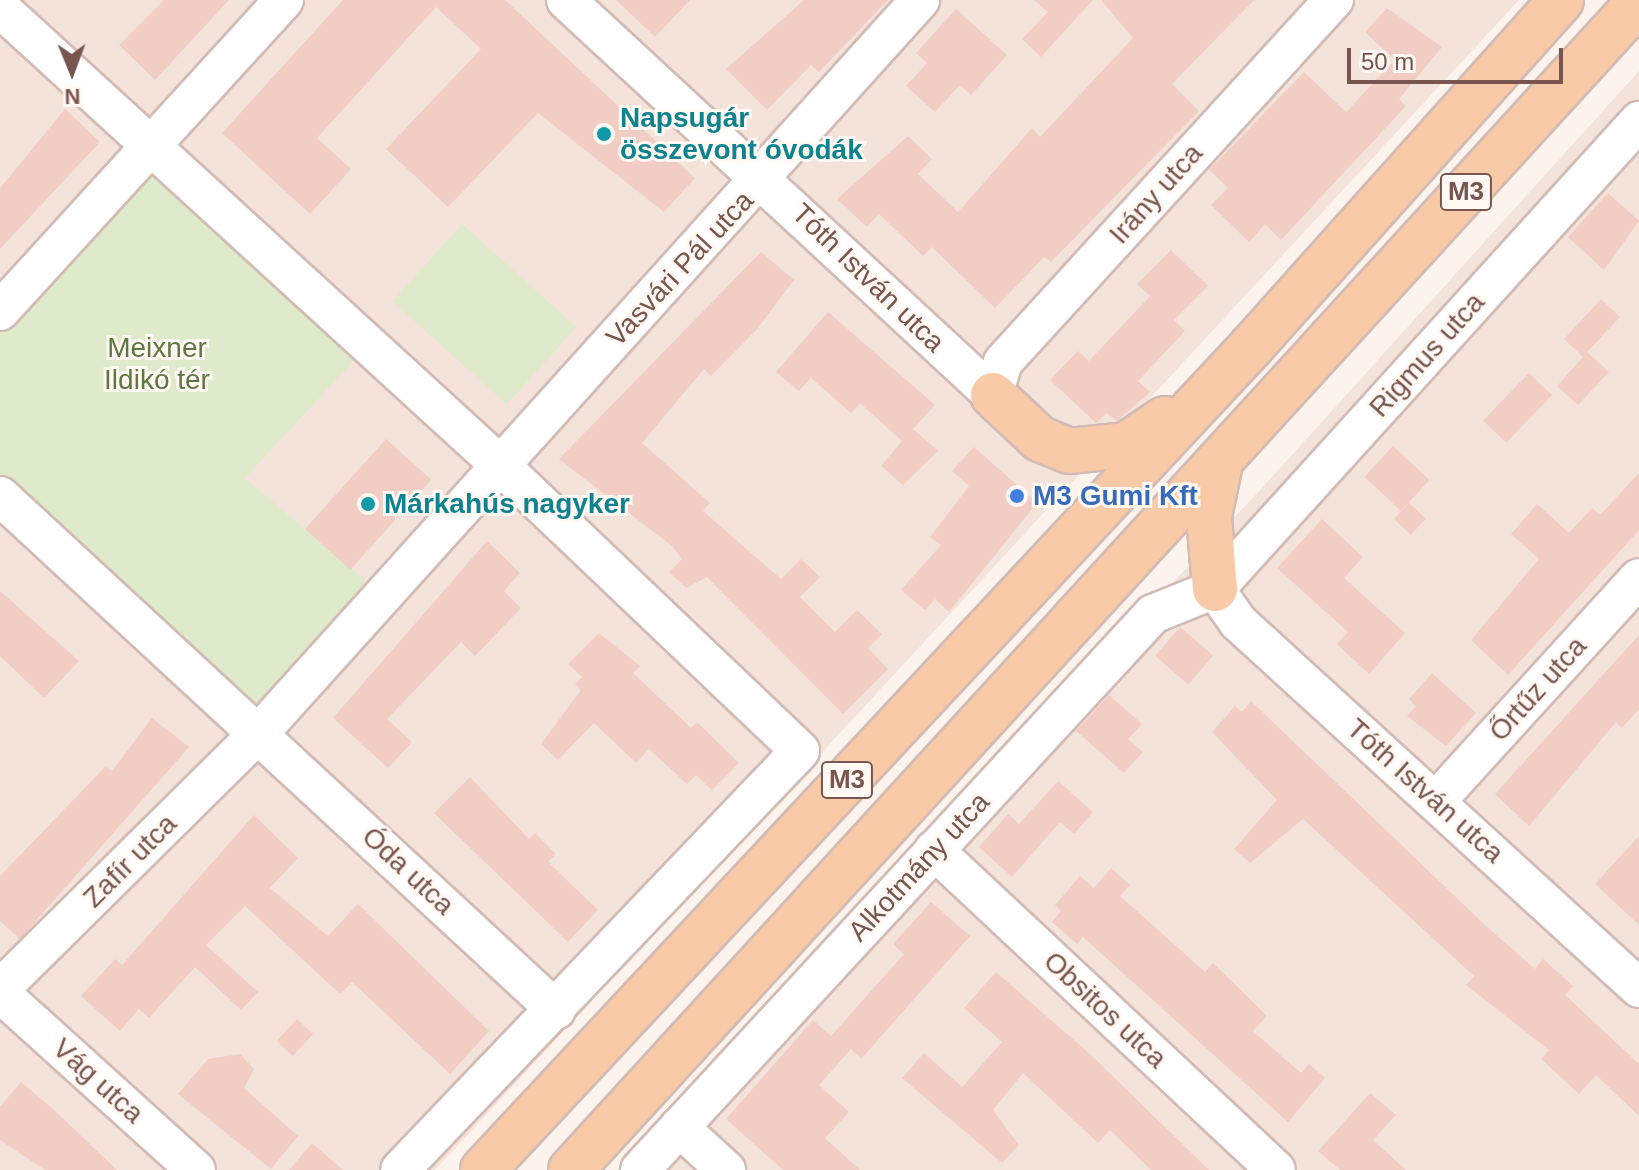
<!DOCTYPE html>
<html>
<head>
<meta charset="utf-8">
<style>
	body { margin:0 }
	#map { position:relative; width:1639px; height:1170px; overflow:hidden; background:#fcf3ec; font-family:Helvetica,sans-serif }
	div>[style] { position:absolute }
	.residential>* { inset:0; background:#f4e3da }
	.green>* { inset:0; background:#deeaca; transform-origin:0 0 }
	.building>* { inset:0; background:#f1cdc4; transform-origin:0 0 }
	.roads { filter:drop-shadow(2px 0 #d2bbb4) drop-shadow(-2px 0 #d2bbb4) drop-shadow(0 2px #d2bbb4) drop-shadow(0 -2px #d2bbb4) }
	.minor>* { height:38px; margin:-19px; padding:0 19px; transform-origin:19px; border-radius:19px; background:#fff }
	.major>* { height:44px; margin:-22px; padding:0 22px; transform-origin:22px; border-radius:22px; background:#f8caa8 }
	.dots>* { width:22px; height:22px; translate:-50% -50%; box-sizing:border-box; border:4px solid #fff8f3; border-radius:50% }
	span { translate:-50% -50%; white-space:nowrap; text-align:center; line-height:1.15; -webkit-text-stroke:6px #fff8f3; paint-order:stroke }
	.shield-label span { padding:2px 6px; background:#fff8f3; border:2px solid; border-radius:6px; -webkit-text-stroke-width:0 }
	.shield-label { font-size:26px; color:#78554f; font-weight:700 }
	.culture-label { font-size:28px; color:#0d838f; font-weight:700 }
	.left { translate:0 -50%; text-align:left }
	.street-label { font-size:28px; color:#78554f }
	.park-label { font-size:28px; color:#5e7743 }
	.shop-label { font-size:28px; color:#366cbe; font-weight:700 }
	.north { position:absolute; left:32px; top:32px; width:80px; height:80px; -webkit-text-stroke:6px #fff8f3; paint-order:stroke; rotate:179deg; font-size:22px; font-weight:700; line-height:32px; text-align:center; color:#78554f }
	.north::after { content:''; display:block; margin:auto; width:28px; height:36px; background:#78554f; clip-path:polygon(50% 0,100% 100%,50% 72%,0 100%) }
	.scale { position:absolute; left:1347px; top:48px; width:216px; height:36px; box-sizing:border-box; border:4px solid #78554f; border-top:0; padding-left:10px; font-size:24px; line-height:28px; white-space:nowrap; color:#78554f; -webkit-text-stroke:6px #fff8f3; paint-order:stroke }
</style>
</head>
<body>
<div id="map">
	<div class="residential">
		<i style="clip-path:polygon(0 0,1519px 0,435px 1170px,0 1170px)"></i>
		<i style="clip-path:polygon(1639px 71px,1639px 1170px,618px 1170px,1262px 488px)"></i>
	</div>
	<div class="green">
		<i style="clip-path:polygon(149px 164px,358px 356px,245px 478px,377px 591px,260px 717px,0 484px,0 326px)"></i>
		<i style="left:462px;top:224px;width:154px;height:104px;rotate:42deg"></i>
	</div>
	<div class="building">
		<i style="clip-path:polygon(164px 0,229px 0,155px 80px,119px 45px)"></i>
		<i style="clip-path:polygon(343px 0,505px 0,695px 178px,664px 212px,538px 113px,448px 207px,386px 149px,481px 49px,436px 7px,317px 138px,351px 169px,310px 214px,222px 133px)"></i>
		<i style="clip-path:polygon(616px 0,690px 0,655px 37px)"></i>
		<i style="clip-path:polygon(804px 0,888px 0,819px 72px,811px 65px,767px 110px,726px 69px)"></i>
		<i style="clip-path:polygon(1034px 0,1093px 0,1041px 57px,1022px 39px,1048px 12px)"></i>
		<i style="clip-path:polygon(1101px 0,1254px 0,1172px 84px,1199px 111px,1051px 262px,1044px 257px,995px 308px,932px 247px,923px 256px,879px 214px,867px 227px,837px 199px,908px 136px,932px 159px,918px 174px,958px 212px,1032px 128px,1040px 137px,1133px 38px)"></i>
		<i style="clip-path:polygon(1387px 8px,1442px 47px,1399px 99px,1406px 106px,1281px 240px,1265px 224px,1249px 242px,1211px 205px,1228px 188px,1209px 170px,1304px 72px,1346px 112px,1395px 60px,1365px 32px)"></i>
		<i style="clip-path:polygon(956px 9px,1007px 55px,971px 95px,960px 85px,935px 112px,906px 86px,927px 63px,916px 53px)"></i>
		<i style="clip-path:polygon(65px 109px,100px 142px,0 249px,0 188px)"></i>
		<i style="clip-path:polygon(1608px 193px,1639px 221px,1604px 270px,1568px 237px)"></i>
		<i style="clip-path:polygon(1171px 250px,1208px 286px,1174px 320px,1185px 331px,1138px 381px,1150px 392px,1117px 421px,1106px 413px,1096px 423px,1050px 380px,1078px 351px,1089px 361px,1150px 296px,1137px 284px)"></i>
		<i style="clip-path:polygon(761px 252px,794px 280px,757px 329px,711px 376px,704px 369px,642px 443px,710px 503px,703px 511px,781px 579px,801px 559px,820px 577px,800px 597px,835px 632px,857px 610px,882px 634px,868px 648px,888px 669px,843px 714px,707px 577px,686px 588px,669px 572px,682px 559px,672px 546px,559px 459px)"></i>
		<i style="clip-path:polygon(1601px 299px,1620px 317px,1587px 352px,1609px 372px,1578px 405px,1557px 386px,1583px 357px,1564px 339px)"></i>
		<i style="clip-path:polygon(828px 312px,935px 405px,913px 429px,938px 451px,903px 485px,881px 466px,902px 441px,860px 403px,851px 413px,811px 378px,799px 391px,776px 372px)"></i>
		<i style="left:1529px;top:373px;width:32px;height:66px;rotate:44deg"></i>
		<i style="left:386px;top:439px;width:61px;height:121px;rotate:42deg"></i>
		<i style="left:1393px;top:446px;width:50px;height:42px;rotate:43deg"></i>
		<i style="clip-path:polygon(974px 447px,1037px 503px,949px 612px,935px 599px,925px 610px,901px 590px,941px 545px,930px 537px,969px 486px,952px 471px)"></i>
		<i style="clip-path:polygon(1639px 473px,1639px 530px,1508px 675px,1471px 640px,1539px 559px,1511px 534px,1537px 504px,1569px 533px,1592px 508px,1600px 515px)"></i>
		<i style="left:1409px;top:503px;width:23px;height:22px;rotate:43deg"></i>
		<i style="clip-path:polygon(1322px 519px,1363px 557px,1344px 578px,1405px 633px,1369px 674px,1337px 644px,1348px 632px,1277px 568px)"></i>
		<i style="clip-path:polygon(487px 541px,520px 573px,504px 591px,521px 608px,475px 656px,461px 642px,387px 719px,412px 742px,388px 768px,333px 718px)"></i>
		<i style="clip-path:polygon(0 591px,79px 661px,44px 698px,0 656px)"></i>
		<i style="left:1180px;top:627px;width:44px;height:38px;rotate:41deg"></i>
		<i style="clip-path:polygon(599px 633px,640px 666px,633px 673px,691px 728px,697px 722px,739px 763px,712px 790px,696px 775px,687px 784px,649px 749px,636px 763px,594px 723px,558px 760px,541px 744px,581px 690px,575px 684px,582px 677px,568px 664px)"></i>
		<i style="clip-path:polygon(1639px 635px,1639px 709px,1622px 728px,1616px 722px,1529px 826px,1495px 794px)"></i>
		<i style="clip-path:polygon(1432px 673px,1476px 713px,1446px 746px,1407px 716px,1416px 706px,1409px 699px)"></i>
		<i style="clip-path:polygon(1109px 695px,1142px 724px,1128px 739px,1143px 752px,1124px 773px,1076px 731px)"></i>
		<i style="clip-path:polygon(1251px 701px,1486px 926px,1535px 969px,1543px 959px,1573px 986px,1565px 995px,1639px 1064px,1639px 1116px,1596px 1075px,1579px 1094px,1541px 1059px,1549px 1050px,1466px 985px,1474px 976px,1303px 819px,1250px 863px,1234px 849px,1277px 800px,1212px 732px,1235px 706px,1242px 712px)"></i>
		<i style="clip-path:polygon(152px 718px,189px 747px,20px 939px,0 921px,0 876px,105px 767px,112px 771px)"></i>
		<i style="clip-path:polygon(470px 777px,529px 839px,535px 833px,556px 854px,548px 862px,598px 910px,568px 942px,434px 813px)"></i>
		<i style="clip-path:polygon(1058px 781px,1093px 812px,1074px 834px,1060px 822px,1012px 877px,979px 847px,1008px 814px,1019px 824px)"></i>
		<i style="clip-path:polygon(254px 815px,298px 858px,270px 888px,328px 936px,358px 904px,489px 1031px,450px 1074px,352px 982px,340px 994px,245px 906px,206px 945px,258px 992px,241px 1010px,195px 967px,149px 1018px,139px 1009px,120px 1031px,81px 996px,115px 959px,122px 965px)"></i>
		<i style="clip-path:polygon(1639px 836px,1639px 925px,1595px 884px)"></i>
		<i style="clip-path:polygon(1111px 868px,1130px 885px,1120px 896px,1205px 972px,1213px 963px,1267px 1016px,1253px 1031px,1301px 1073px,1309px 1064px,1325px 1078px,1288px 1122px,1083px 937px,1077px 944px,1052px 922px,1061px 911px,1055px 905px,1080px 876px,1094px 888px)"></i>
		<i style="clip-path:polygon(931px 902px,970px 936px,861px 1059px,851px 1049px,819px 1085px,849px 1112px,825px 1138px,860px 1170px,783px 1170px,726px 1119px,813px 1020px,831px 1036px,904px 954px,893px 944px)"></i>
		<i style="clip-path:polygon(996px 972px,1091px 1055px,1209px 1170px,1151px 1170px,1110px 1130px,1098px 1143px,1023px 1073px,993px 1110px,1019px 1145px,1002px 1163px,902px 1078px,924px 1053px,962px 1087px,1002px 1042px,964px 1008px)"></i>
		<i style="left:297px;top:1019px;width:22px;height:30px;rotate:43deg"></i>
		<i style="clip-path:polygon(240px 1054px,254px 1069px,244px 1088px,298px 1136px,271px 1169px,178px 1094px,208px 1059px)"></i>
		<i style="clip-path:polygon(21px 1082px,53px 1109px,117px 1170px,45px 1170px,0 1140px,0 1107px)"></i>
		<i style="clip-path:polygon(1370px 1093px,1396px 1115px,1373px 1140px,1406px 1170px,1340px 1170px,1318px 1151px)"></i>
		<i style="clip-path:polygon(312px 1143px,343px 1170px,289px 1170px)"></i>
	</div>
	<div class="roads">
		<div class="minor">
			<i style="left:566px;top:0;width:582px;rotate:42.77deg"></i>
			<i style="left:0;top:8px;width:677px;rotate:42.43deg"></i>
			<i style="left:500px;top:465px;width:414px;rotate:43.6deg"></i>
			<i style="left:800px;top:751px;width:579px;rotate:133.67deg"></i>
			<i style="left:0;top:311px;width:421px;rotate:-47.6deg"></i>
			<i style="left:993px;top:395px;width:34px;rotate:-73deg"></i>
			<i style="left:1003px;top:362px;width:491px;rotate:-47.6deg"></i>
			<i style="left:0;top:496px;width:757px;rotate:42.75deg"></i>
			<i style="left:1215px;top:589px;width:40px;rotate:55.1deg"></i>
			<i style="left:1238px;top:622px;width:543px;rotate:42.39deg"></i>
			<i style="left:1437px;top:800px;width:300px;rotate:-47.7deg"></i>
			<i style="left:934px;top:850px;width:468px;rotate:43.1deg"></i>
			<i style="left:0;top:989px;width:366px;rotate:-44.7deg"></i>
			<i style="left:260px;top:732px;width:986px;rotate:-47.96deg"></i>
			<i style="left:0;top:993px;width:264px;rotate:42.1deg"></i>
			<i style="left:679px;top:1127px;width:64px;rotate:42.5deg"></i>
			<i style="left:640px;top:1170px;width:757px;rotate:-47.3deg"></i>
			<i style="left:1153px;top:614px;width:67px;rotate:-22deg"></i>
			<i style="left:1215px;top:589px;width:632px;rotate:-47.82deg"></i>
		</div>
		<div class="major">
			<i style="left:993px;top:395px;width:64px;rotate:43.1deg"></i>
			<i style="left:1040px;top:439px;width:31px;rotate:22deg"></i>
			<i style="left:1069px;top:451px;width:57px;rotate:-6deg"></i>
			<i style="left:1126px;top:445px;width:47px;rotate:-33.7deg"></i>
			<i style="left:1215px;top:589px;width:73px;rotate:-94.7deg"></i>
			<i style="left:1209px;top:516px;width:58px;rotate:-78.1deg"></i>
			<i style="left:483px;top:1170px;width:1126px;rotate:-46.98deg"></i>
			<i style="left:1251px;top:347px;width:465px;rotate:-48.2deg"></i>
			<i style="left:571px;top:1170px;width:1583px;rotate:-47.56deg"></i>
		</div>
	</div>
	<div class="dots">
		<i style="left:604px;top:134px;background:#0f9aa8"></i>
		<i style="left:1017px;top:496px;background:#3f7fe0"></i>
		<i style="left:368px;top:504px;background:#0f9aa8"></i>
	</div>
	<div class="shield-label">
		<span style="left:1466px;top:192px">M3</span>
		<span style="left:847px;top:780px">M3</span>
	</div>
	<div class="culture-label">
		<span class="left" style="left:620px;top:134px">Napsugár<br>összevont óvodák</span>
		<span class="left" style="left:384px;top:504px">Márkahús nagyker</span>
	</div>
	<div class="street-label">
		<span style="left:1156px;top:194px;rotate:-48deg">Irány utca</span>
		<span style="left:680px;top:269px;rotate:-47deg">Vasvári Pál utca</span>
		<span style="left:868px;top:278px;rotate:44deg">Tóth István utca</span>
		<span style="left:1427px;top:355px;rotate:-48deg">Rigmus utca</span>
		<span style="left:1538px;top:689px;rotate:-48deg">Őrtűz utca</span>
		<span style="left:1425px;top:791px;rotate:42deg">Tóth István utca</span>
		<span style="left:130px;top:861px;rotate:-45deg">Zafír utca</span>
		<span style="left:919px;top:867px;rotate:-47deg">Alkotmány utca</span>
		<span style="left:408px;top:871px;rotate:43deg">Óda utca</span>
		<span style="left:1105px;top:1010px;rotate:43deg">Obsitos utca</span>
		<span style="left:98px;top:1081px;rotate:42deg">Vág utca</span>
	</div>
	<div class="park-label">
		<span style="left:157px;top:364px">Meixner<br>Ildikó tér</span>
	</div>
	<div class="shop-label">
		<span class="left" style="left:1033px;top:496px">M3 Gumi Kft</span>
	</div>
	<div class="north">N</div>
	<div class="scale">50 m</div>
</div>
</body>
</html>
